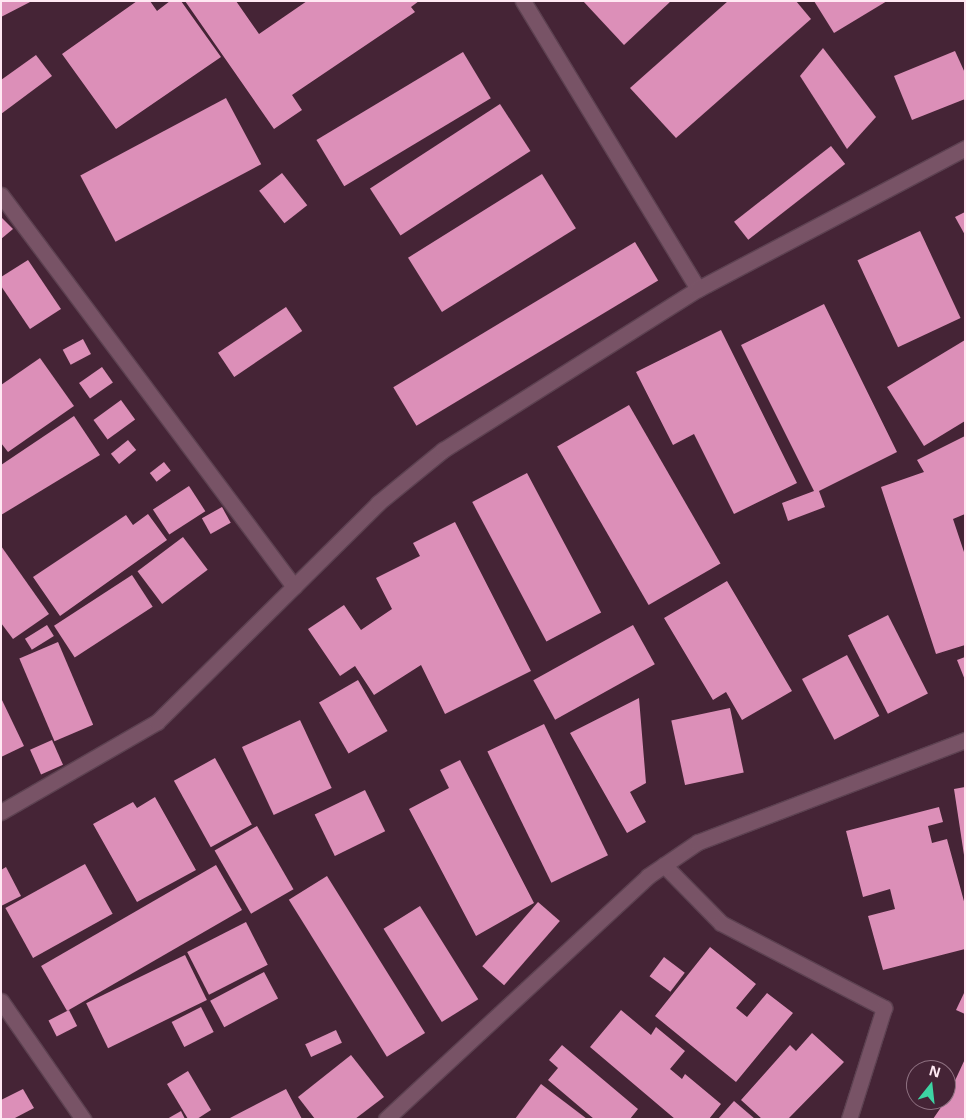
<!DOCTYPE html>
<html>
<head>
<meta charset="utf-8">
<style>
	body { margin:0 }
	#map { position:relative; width:966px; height:1120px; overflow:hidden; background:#452436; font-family:"Noto Sans",sans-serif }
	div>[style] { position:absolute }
	.building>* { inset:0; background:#dc8fb8; transform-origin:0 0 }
	.roads { filter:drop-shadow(1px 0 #5d4151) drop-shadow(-1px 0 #5d4151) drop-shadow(0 1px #5d4151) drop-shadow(0 -1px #5d4151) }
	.minor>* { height:15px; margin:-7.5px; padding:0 7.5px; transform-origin:7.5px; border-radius:7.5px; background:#785366 }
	span { translate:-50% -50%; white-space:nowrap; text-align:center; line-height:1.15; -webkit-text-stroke:5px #452436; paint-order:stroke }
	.frame { position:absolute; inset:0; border:2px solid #ffe8f3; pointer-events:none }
	.north { position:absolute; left:906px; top:1060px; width:50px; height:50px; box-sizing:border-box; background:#452436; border:1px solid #8f7282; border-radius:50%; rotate:16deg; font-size:14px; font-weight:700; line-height:20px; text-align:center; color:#ffe8f3 }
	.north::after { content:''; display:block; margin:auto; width:18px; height:22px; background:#3dd4a3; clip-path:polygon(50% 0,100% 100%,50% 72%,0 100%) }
</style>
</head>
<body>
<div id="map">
	<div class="building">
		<i style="clip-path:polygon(1px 1px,32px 1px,1px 17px)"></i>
		<i style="clip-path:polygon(137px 1px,150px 1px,157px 11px,170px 1px,181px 1px,221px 57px,116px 129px,62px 54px)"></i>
		<i style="clip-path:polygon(185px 1px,236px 1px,259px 34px,307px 1px,419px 1px,411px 7px,415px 12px,292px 95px,302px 110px,274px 129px)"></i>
		<i style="clip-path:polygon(583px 1px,671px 1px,624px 45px)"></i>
		<i style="clip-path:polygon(728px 1px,796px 1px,811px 19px,676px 138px,630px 88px)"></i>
		<i style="clip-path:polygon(814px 1px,887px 1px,834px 33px)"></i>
		<i style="clip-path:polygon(823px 48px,876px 117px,847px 149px,800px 76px)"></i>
		<i style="clip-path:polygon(955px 51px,965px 73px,965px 99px,912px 120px,894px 76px)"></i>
		<i style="left:463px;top:52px;width:54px;height:171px;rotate:59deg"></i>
		<i style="clip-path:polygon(36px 55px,52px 76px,1px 114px,1px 80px)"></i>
		<i style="left:226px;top:98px;width:75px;height:165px;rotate:62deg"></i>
		<i style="left:500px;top:104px;width:56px;height:155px;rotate:57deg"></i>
		<i style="left:831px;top:146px;width:23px;height:123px;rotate:52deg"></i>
		<i style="left:282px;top:173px;width:41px;height:29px;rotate:52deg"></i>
		<i style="left:542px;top:174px;width:64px;height:158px;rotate:58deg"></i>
		<i style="clip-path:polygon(965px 212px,965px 235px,955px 217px)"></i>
		<i style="clip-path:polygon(1px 217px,13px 229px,1px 239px)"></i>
		<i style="left:920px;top:231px;width:96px;height:69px;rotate:65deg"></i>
		<i style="left:635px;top:242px;width:45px;height:282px;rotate:59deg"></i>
		<i style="clip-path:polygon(28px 260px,61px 309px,30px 329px,1px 286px,1px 277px)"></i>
		<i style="clip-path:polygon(824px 304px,897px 452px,819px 491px,825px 507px,788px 521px,782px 503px,814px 491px,741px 345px)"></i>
		<i style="left:286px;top:307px;width:29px;height:82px;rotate:56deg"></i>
		<i style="clip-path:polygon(721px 330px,797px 483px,734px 514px,694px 434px,673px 445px,636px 372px)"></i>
		<i style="left:83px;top:339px;width:17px;height:23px;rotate:62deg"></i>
		<i style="clip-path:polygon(965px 340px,965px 421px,924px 446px,887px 387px)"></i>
		<i style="clip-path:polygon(40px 358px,74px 406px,8px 452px,1px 443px,1px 385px)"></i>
		<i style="left:102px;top:367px;width:19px;height:28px;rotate:55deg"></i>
		<i style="left:121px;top:400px;width:24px;height:34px;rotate:54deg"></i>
		<i style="left:629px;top:405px;width:183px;height:83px;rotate:60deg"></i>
		<i style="clip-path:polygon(74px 416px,100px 455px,1px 515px,1px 465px)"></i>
		<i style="clip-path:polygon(965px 436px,965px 514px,953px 519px,965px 555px,965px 645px,936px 654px,881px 487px,924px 472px,917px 460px)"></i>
		<i style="left:128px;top:440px;width:13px;height:22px;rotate:51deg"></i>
		<i style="left:164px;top:462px;width:11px;height:18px;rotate:52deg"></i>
		<i style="left:527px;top:473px;width:158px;height:62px;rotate:62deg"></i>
		<i style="left:189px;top:486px;width:30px;height:43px;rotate:57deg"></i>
		<i style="left:222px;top:507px;width:18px;height:23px;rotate:61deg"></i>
		<i style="clip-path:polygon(148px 514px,167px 540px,60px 616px,33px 577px,126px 515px,133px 525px)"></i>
		<i style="clip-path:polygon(455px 522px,531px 671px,445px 714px,421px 665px,374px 695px,355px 666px,340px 676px,308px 629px,344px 605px,361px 630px,392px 609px,376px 578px,420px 556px,413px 543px)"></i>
		<i style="left:183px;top:537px;width:41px;height:57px;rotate:53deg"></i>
		<i style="clip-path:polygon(1px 546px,49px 614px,13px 639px,1px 623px)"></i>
		<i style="left:132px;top:575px;width:38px;height:93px;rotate:57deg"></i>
		<i style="clip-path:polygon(727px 581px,792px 691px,742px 720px,726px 692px,713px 700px,664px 618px)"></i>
		<i style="left:888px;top:615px;width:88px;height:45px;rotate:63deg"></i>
		<i style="left:47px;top:625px;width:13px;height:26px;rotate:58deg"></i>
		<i style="left:633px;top:625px;width:45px;height:114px;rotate:61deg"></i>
		<i style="left:58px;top:642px;width:90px;height:42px;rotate:67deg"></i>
		<i style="left:847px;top:655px;width:69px;height:51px;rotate:62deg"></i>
		<i style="clip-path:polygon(965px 657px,965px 680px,957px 660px)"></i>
		<i style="left:358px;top:680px;width:59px;height:45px;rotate:60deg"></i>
		<i style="clip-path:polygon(1px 698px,24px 746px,1px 757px)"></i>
		<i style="clip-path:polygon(639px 698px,646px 783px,630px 792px,646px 822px,627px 833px,570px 733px)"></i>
		<i style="left:730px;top:708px;width:66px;height:60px;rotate:78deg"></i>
		<i style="left:300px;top:720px;width:75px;height:64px;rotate:65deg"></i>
		<i style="left:544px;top:724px;width:146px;height:63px;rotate:64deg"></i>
		<i style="left:52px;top:740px;width:27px;height:24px;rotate:66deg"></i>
		<i style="left:215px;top:758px;width:76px;height:47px;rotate:61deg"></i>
		<i style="clip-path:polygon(460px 760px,534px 903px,476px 936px,409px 809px,449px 788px,440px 770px)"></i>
		<i style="clip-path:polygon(965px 787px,965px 855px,964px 855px,954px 789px)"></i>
		<i style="left:365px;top:790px;width:46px;height:56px;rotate:64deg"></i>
		<i style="clip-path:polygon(155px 797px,196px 870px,137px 902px,93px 824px,133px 802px,137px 808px)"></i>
		<i style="clip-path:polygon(939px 807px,943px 822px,928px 826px,932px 843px,947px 839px,965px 905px,965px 949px,883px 970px,868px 916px,895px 909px,890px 889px,863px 897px,846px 831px)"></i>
		<i style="left:257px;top:826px;width:73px;height:49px;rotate:60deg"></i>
		<i style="left:85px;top:864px;width:57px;height:91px;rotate:61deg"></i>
		<i style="left:216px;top:865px;width:52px;height:202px;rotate:60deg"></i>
		<i style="clip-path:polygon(6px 867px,21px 896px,1px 906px,1px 870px)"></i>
		<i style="left:327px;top:876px;width:185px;height:45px;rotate:58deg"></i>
		<i style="left:538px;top:902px;width:29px;height:85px;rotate:41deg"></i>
		<i style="left:420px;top:906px;width:110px;height:43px;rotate:58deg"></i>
		<i style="left:246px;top:922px;width:48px;height:66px;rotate:63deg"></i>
		<i style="clip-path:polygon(710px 947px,756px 984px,736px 1008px,747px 1017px,767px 993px,793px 1013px,736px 1082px,655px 1016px)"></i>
		<i style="left:185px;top:955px;width:50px;height:110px;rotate:64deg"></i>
		<i style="left:664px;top:957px;width:26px;height:24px;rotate:37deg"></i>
		<i style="left:264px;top:972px;width:30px;height:61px;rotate:62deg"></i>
		<i style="clip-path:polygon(965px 991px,965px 1014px,956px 1010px)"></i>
		<i style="left:201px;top:1007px;width:28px;height:33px;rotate:63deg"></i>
		<i style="left:69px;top:1010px;width:18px;height:23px;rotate:63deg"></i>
		<i style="clip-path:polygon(621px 1010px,651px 1035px,656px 1027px,685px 1051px,670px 1069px,682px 1079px,685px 1074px,721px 1104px,709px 1119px,675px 1119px,590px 1047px)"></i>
		<i style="left:336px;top:1030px;width:14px;height:34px;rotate:65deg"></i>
		<i style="clip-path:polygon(812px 1033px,844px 1062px,788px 1119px,762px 1119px,741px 1100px,790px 1045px,796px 1051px)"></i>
		<i style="clip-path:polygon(562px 1045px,638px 1109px,630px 1119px,594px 1119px,548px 1080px,558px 1068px,549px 1060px)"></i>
		<i style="clip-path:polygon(351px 1055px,384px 1097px,355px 1119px,315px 1119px,298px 1097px)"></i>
		<i style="clip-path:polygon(965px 1059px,965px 1119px,933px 1119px,946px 1100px)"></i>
		<i style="clip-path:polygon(188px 1071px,211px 1110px,197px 1119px,188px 1119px,167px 1084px)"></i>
		<i style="clip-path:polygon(541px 1084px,587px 1119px,515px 1119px)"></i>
		<i style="clip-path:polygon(23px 1089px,34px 1108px,13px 1119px,1px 1119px,1px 1100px)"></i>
		<i style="clip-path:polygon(286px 1089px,302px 1119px,228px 1119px)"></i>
		<i style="clip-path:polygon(734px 1101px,755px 1119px,718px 1119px)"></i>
		<i style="clip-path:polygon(181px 1111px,185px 1119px,167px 1119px)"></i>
	</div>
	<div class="roads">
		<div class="minor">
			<i style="left:523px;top:1px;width:337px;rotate:58.7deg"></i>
			<i style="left:1px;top:195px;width:489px;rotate:53.2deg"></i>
			<i style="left:1px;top:812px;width:180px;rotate:-30deg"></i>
			<i style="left:157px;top:722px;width:311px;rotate:-44.7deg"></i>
			<i style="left:378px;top:503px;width:84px;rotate:-39.2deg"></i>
			<i style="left:443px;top:450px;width:302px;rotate:-32.3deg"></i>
			<i style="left:698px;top:289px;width:302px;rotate:-27.8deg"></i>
			<i style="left:664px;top:865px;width:81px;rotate:45.5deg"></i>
			<i style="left:721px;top:923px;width:184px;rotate:27.5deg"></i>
			<i style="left:884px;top:1008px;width:116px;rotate:107.5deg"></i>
			<i style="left:1px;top:1001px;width:144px;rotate:55.2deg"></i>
			<i style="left:386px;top:1119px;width:357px;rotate:-42.8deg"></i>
			<i style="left:648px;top:876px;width:60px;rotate:-34.2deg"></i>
			<i style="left:698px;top:842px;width:286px;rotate:-20.9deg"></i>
		</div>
	</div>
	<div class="frame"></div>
	<div class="north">N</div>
</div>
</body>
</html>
